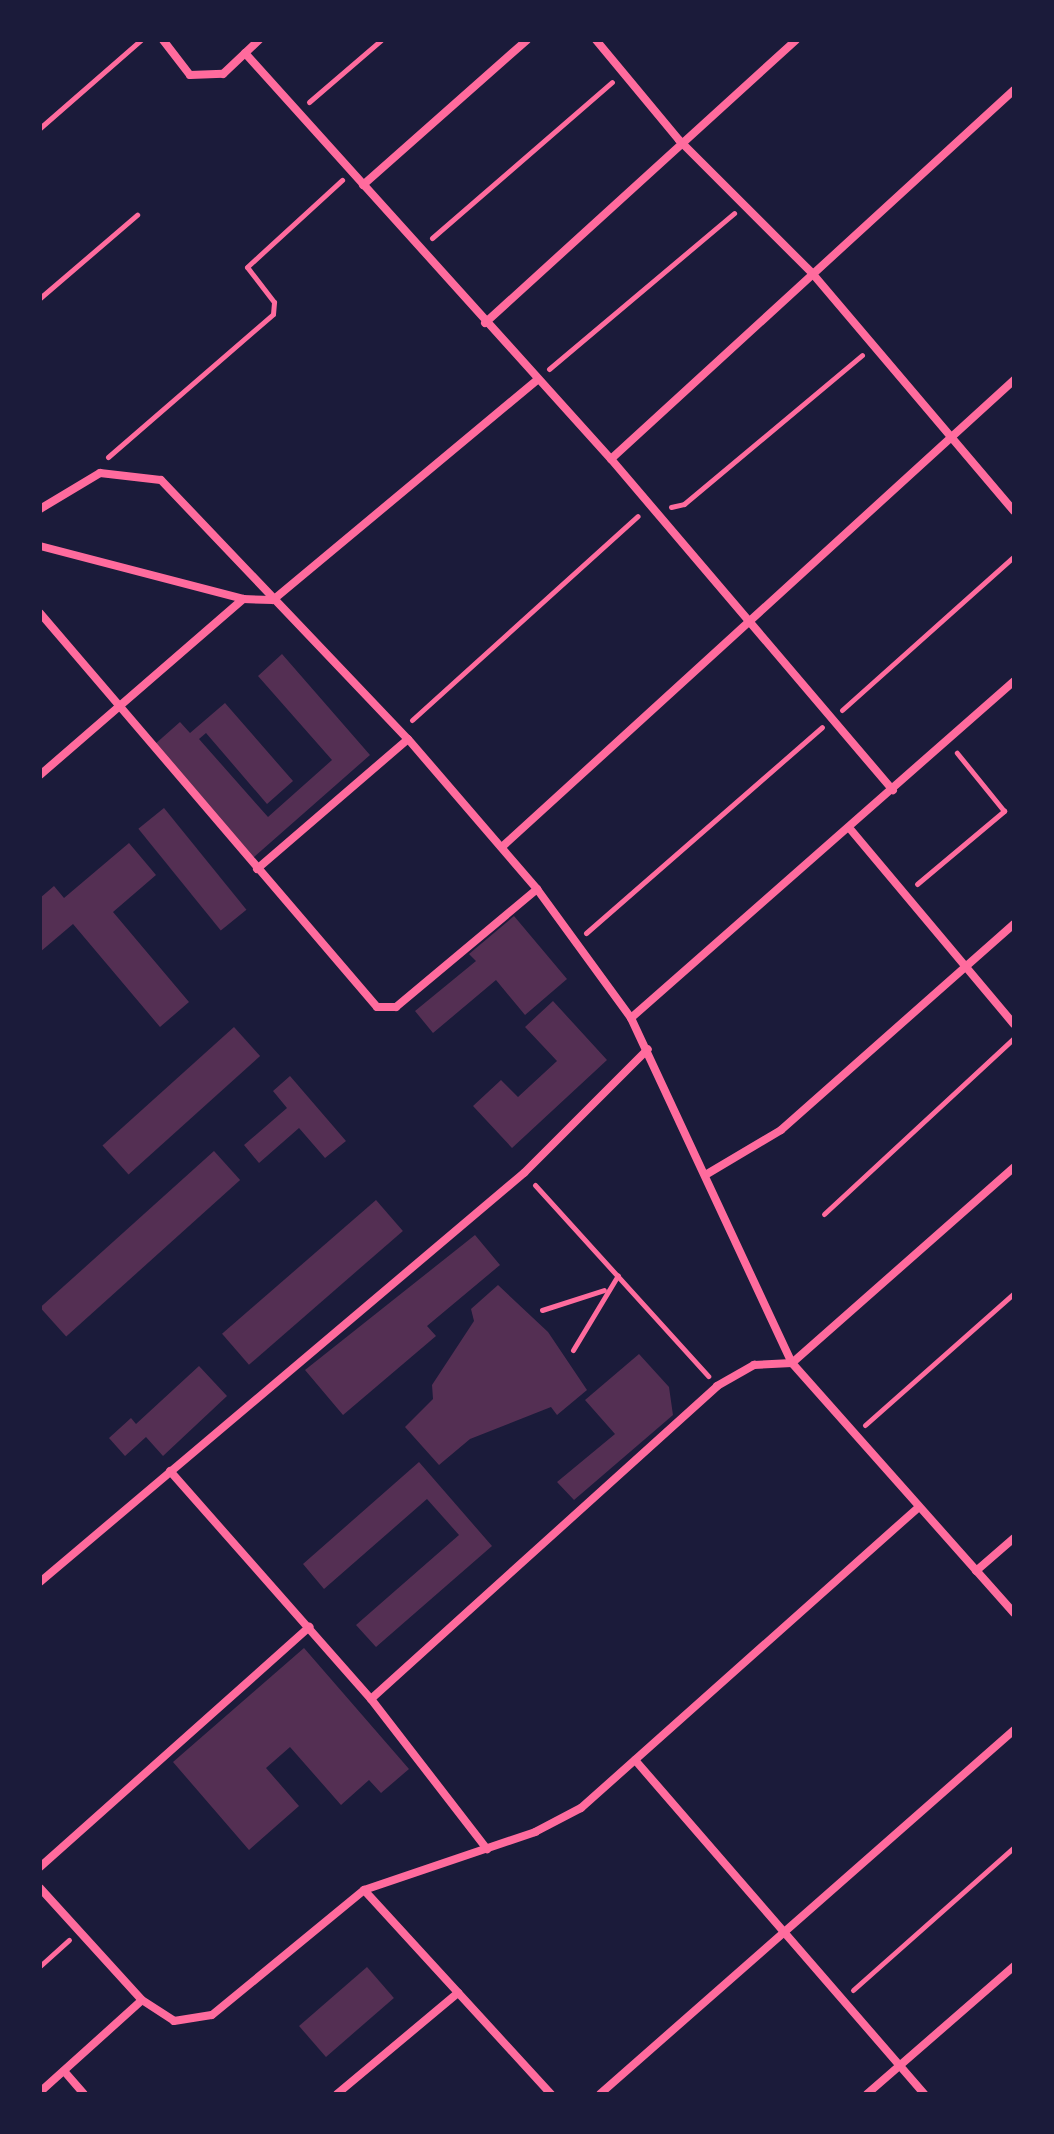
<!DOCTYPE html>
<html>
<head>
<meta charset="utf-8">
<style>
	body { margin:0 }
	#map { position:relative; width:1054px; height:2134px; overflow:hidden; background:#1b1b3a; font-family:Commissioner,sans-serif }
	div>[style] { position:absolute }
	.building>* { inset:0; background:#542f53; transform-origin:0 0 }
	.path>* { height:5px; margin:-2.5px; padding:0 2.5px; transform-origin:2.5px; border-radius:2.5px; background:#ff6b9d }
	.minor>* { height:8px; margin:-4px; padding:0 4px; transform-origin:4px; border-radius:4px; background:#ff6b9d }
	span { translate:-50% -50%; white-space:nowrap; text-align:center; line-height:1.15; -webkit-text-stroke:8px #1b1b3a; paint-order:stroke }
	.frame { position:absolute; inset:0; border:42px solid #1b1b3a; pointer-events:none }
</style>
</head>
<body>
<div id="map">
	<div class="building">
		<i style="clip-path:polygon(282px 654px,370px 755px,253px 858px,154px 745px,180px 722px,190px 733px,225px 703px,293px 781px,267px 804px,206px 733px,199px 739px,268px 817px,332px 760px,258px 676px)"></i>
		<i style="left:164px;top:808px;width:131px;height:33px;rotate:51deg"></i>
		<i style="clip-path:polygon(129px 843px,156px 875px,113px 912px,189px 1002px,160px 1027px,73px 924px,40px 952px,40px 898px,54px 886px,64px 898px)"></i>
		<i style="clip-path:polygon(514px 916px,567px 979px,525px 1015px,496px 980px,433px 1033px,415px 1011px,476px 961px,469px 954px)"></i>
		<i style="clip-path:polygon(553px 1001px,607px 1060px,512px 1148px,473px 1106px,501px 1080px,518px 1097px,557px 1061px,525px 1027px)"></i>
		<i style="left:234px;top:1027px;width:39px;height:177px;rotate:48deg"></i>
		<i style="clip-path:polygon(290px 1076px,346px 1141px,325px 1158px,299px 1128px,259px 1163px,244px 1145px,287px 1108px,273px 1091px)"></i>
		<i style="left:214px;top:1151px;width:39px;height:234px;rotate:48deg"></i>
		<i style="left:376px;top:1200px;width:41px;height:204px;rotate:49deg"></i>
		<i style="clip-path:polygon(475px 1235px,500px 1265px,427px 1326px,436px 1336px,343px 1415px,305px 1370px)"></i>
		<i style="clip-path:polygon(498px 1285px,548px 1332px,587px 1390px,557px 1415px,551px 1407px,470px 1439px,439px 1465px,405px 1427px,433px 1399px,432px 1385px,474px 1321px,471px 1309px)"></i>
		<i style="clip-path:polygon(639px 1354px,669px 1387px,673px 1415px,574px 1500px,557px 1482px,615px 1434px,585px 1400px)"></i>
		<i style="clip-path:polygon(199px 1366px,227px 1396px,163px 1456px,146px 1437px,125px 1456px,109px 1438px,131px 1418px,136px 1424px)"></i>
		<i style="clip-path:polygon(419px 1462px,492px 1546px,376px 1647px,356px 1625px,459px 1535px,427px 1499px,324px 1589px,303px 1564px)"></i>
		<i style="clip-path:polygon(304px 1648px,409px 1769px,381px 1793px,369px 1780px,341px 1805px,290px 1747px,266px 1768px,299px 1806px,249px 1850px,173px 1762px)"></i>
		<i style="left:367px;top:1967px;width:41px;height:90px;rotate:49deg"></i>
	</div>
	<div class="path">
		<i style="left:309px;top:102px;width:95px;rotate:-40.7deg"></i>
		<i style="left:40px;top:128px;width:134px;rotate:-41.1deg"></i>
		<i style="left:432px;top:238px;width:238px;rotate:-40.9deg"></i>
		<i style="left:40px;top:298px;width:128px;rotate:-40.6deg"></i>
		<i style="left:549px;top:369px;width:242px;rotate:-40.1deg"></i>
		<i style="left:108px;top:457px;width:218px;rotate:-40.9deg"></i>
		<i style="left:273px;top:314px;width:12px;rotate:-85deg"></i>
		<i style="left:274px;top:302px;width:44px;rotate:-127.6deg"></i>
		<i style="left:247px;top:267px;width:129px;rotate:-42.5deg"></i>
		<i style="left:671px;top:507px;width:13px;rotate:-13deg"></i>
		<i style="left:684px;top:504px;width:232px;rotate:-39.9deg"></i>
		<i style="left:842px;top:710px;width:231px;rotate:-41.8deg"></i>
		<i style="left:412px;top:720px;width:304px;rotate:-42.1deg"></i>
		<i style="left:917px;top:884px;width:114px;rotate:-40deg"></i>
		<i style="left:1004px;top:811px;width:75px;rotate:-129deg"></i>
		<i style="left:586px;top:933px;width:313px;rotate:-41.1deg"></i>
		<i style="left:535px;top:1185px;width:258px;rotate:47.8deg"></i>
		<i style="left:824px;top:1214px;width:258px;rotate:-42.8deg"></i>
		<i style="left:542px;top:1310px;width:65px;rotate:-17.9deg"></i>
		<i style="left:573px;top:1350px;width:87px;rotate:-59deg"></i>
		<i style="left:865px;top:1425px;width:199px;rotate:-41.5deg"></i>
		<i style="left:40px;top:1966px;width:39px;rotate:-42deg"></i>
		<i style="left:853px;top:1990px;width:215px;rotate:-41.6deg"></i>
	</div>
	<div class="minor">
		<i style="left:163px;top:40px;width:44px;rotate:52.4deg"></i>
		<i style="left:190px;top:75px;width:33px;rotate:-2deg"></i>
		<i style="left:223px;top:74px;width:50px;rotate:-43.4deg"></i>
		<i style="left:596px;top:40px;width:130px;rotate:50.3deg"></i>
		<i style="left:679px;top:140px;width:188px;rotate:45deg"></i>
		<i style="left:812px;top:273px;width:312px;rotate:49.7deg"></i>
		<i style="left:245px;top:53px;width:547px;rotate:47.97deg"></i>
		<i style="left:611px;top:459px;width:435px;rotate:49.6deg"></i>
		<i style="left:363px;top:185px;width:219px;rotate:-41.5deg"></i>
		<i style="left:485px;top:323px;width:420px;rotate:-42.3deg"></i>
		<i style="left:611px;top:459px;width:546px;rotate:-42.48deg"></i>
		<i style="left:40px;top:509px;width:70px;rotate:-31deg"></i>
		<i style="left:100px;top:473px;width:61px;rotate:6.5deg"></i>
		<i style="left:161px;top:480px;width:358px;rotate:46.4deg"></i>
		<i style="left:408px;top:739px;width:198px;rotate:49.3deg"></i>
		<i style="left:537px;top:889px;width:160px;rotate:53.9deg"></i>
		<i style="left:631px;top:1018px;width:381px;rotate:65deg"></i>
		<i style="left:792px;top:1363px;width:334px;rotate:48.4deg"></i>
		<i style="left:40px;top:546px;width:210px;rotate:14.6deg"></i>
		<i style="left:243px;top:599px;width:30px;rotate:2deg"></i>
		<i style="left:273px;top:600px;width:342px;rotate:-39.8deg"></i>
		<i style="left:40px;top:613px;width:518px;rotate:49.46deg"></i>
		<i style="left:377px;top:1007px;width:19px"></i>
		<i style="left:396px;top:1007px;width:184px;rotate:-39.9deg"></i>
		<i style="left:40px;top:775px;width:269px;rotate:-40.9deg"></i>
		<i style="left:851px;top:830px;width:253px;rotate:50deg"></i>
		<i style="left:503px;top:846px;width:692px;rotate:-42.36deg"></i>
		<i style="left:257px;top:869px;width:199px;rotate:-40.7deg"></i>
		<i style="left:631px;top:1018px;width:510px;rotate:-41.34deg"></i>
		<i style="left:707px;top:1174px;width:86px;rotate:-30.7deg"></i>
		<i style="left:781px;top:1130px;width:311px;rotate:-41.5deg"></i>
		<i style="left:170px;top:1471px;width:304px;rotate:48.6deg"></i>
		<i style="left:371px;top:1699px;width:190px;rotate:52.3deg"></i>
		<i style="left:976px;top:1571px;width:50px;rotate:-41deg"></i>
		<i style="left:40px;top:1582px;width:634px;rotate:-40.2deg"></i>
		<i style="left:524px;top:1173px;width:175px;rotate:-45deg"></i>
		<i style="left:371px;top:1699px;width:467px;rotate:-42.1deg"></i>
		<i style="left:717px;top:1386px;width:43px;rotate:-29.6deg"></i>
		<i style="left:754px;top:1365px;width:38px;rotate:-3deg"></i>
		<i style="left:792px;top:1363px;width:296px;rotate:-41.4deg"></i>
		<i style="left:635px;top:1760px;width:442px;rotate:49.1deg"></i>
		<i style="left:40px;top:1867px;width:361px;rotate:-41.7deg"></i>
		<i style="left:40px;top:1888px;width:151px;rotate:47.7deg"></i>
		<i style="left:142px;top:2000px;width:38px;rotate:33deg"></i>
		<i style="left:174px;top:2021px;width:38px;rotate:-9deg"></i>
		<i style="left:212px;top:2015px;width:197px;rotate:-39.4deg"></i>
		<i style="left:364px;top:1890px;width:181px;rotate:-18.7deg"></i>
		<i style="left:535px;top:1832px;width:52px;rotate:-27.6deg"></i>
		<i style="left:581px;top:1808px;width:450px;rotate:-41.7deg"></i>
		<i style="left:364px;top:1890px;width:277px;rotate:47.5deg"></i>
		<i style="left:64px;top:2071px;width:30px;rotate:49deg"></i>
		<i style="left:40px;top:2092px;width:137px;rotate:-42deg"></i>
		<i style="left:337px;top:2094px;width:158px;rotate:-39.9deg"></i>
		<i style="left:600px;top:2094px;width:551px;rotate:-41.32deg"></i>
		<i style="left:867px;top:2094px;width:195px;rotate:-41deg"></i>
	</div>
	<div class="frame"></div>
</div>
</body>
</html>
